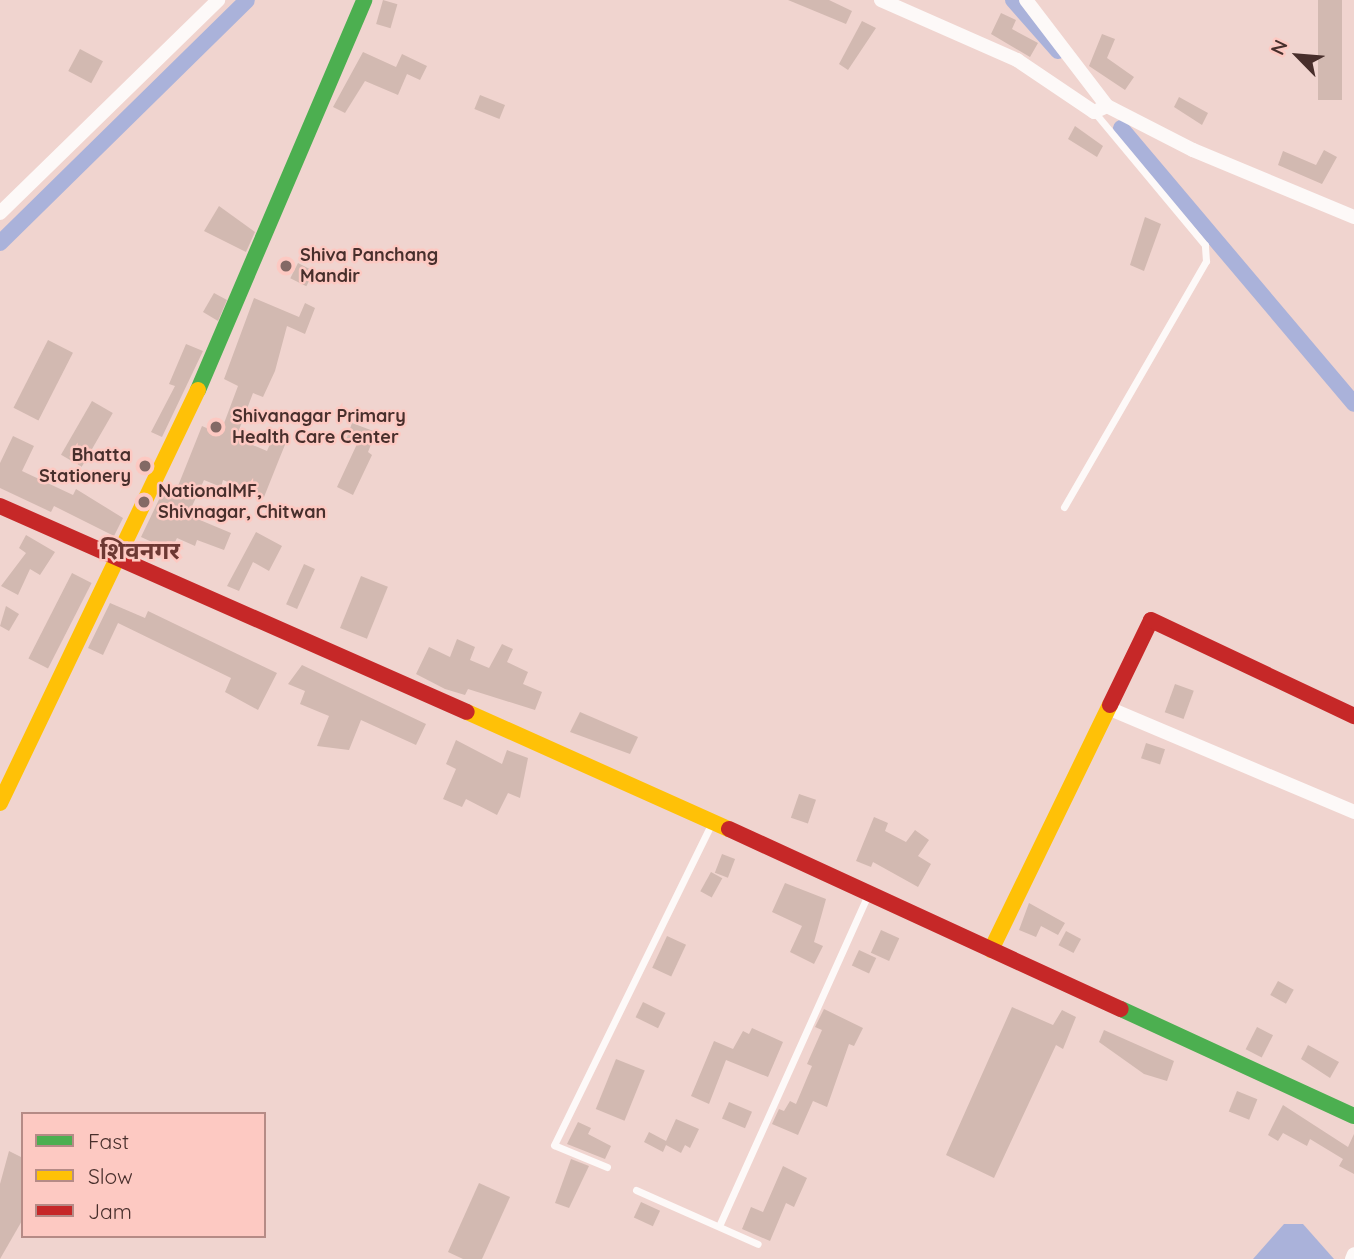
<!DOCTYPE html>
<html>
<head>
<meta charset="utf-8">
<style>
	body { margin:0 }
	#map { position:relative; width:1354px; height:1259px; overflow:hidden; background:#f0d4cf; font-family:Quicksand,"Noto Sans Devanagari",sans-serif }
	div>[style] { position:absolute }
	.water>* { inset:0; background:#aab2da }
	.canal>* { height:16px; margin:-8px; padding:0 8px; transform-origin:8px; border-radius:8px; background:#aab2da }
	.building>* { inset:0; background:#d2b9b1; transform-origin:0 0 }
	.lane>* { height:7px; margin:-3.5px; padding:0 3.5px; transform-origin:3.5px; border-radius:3.5px; background:#fdf9f8 }
	.street>* { height:14px; margin:-7px; padding:0 7px; transform-origin:7px; border-radius:7px; background:#fdf9f8 }
	.fast>* { height:16px; margin:-8px; padding:0 8px; transform-origin:8px; border-radius:8px; background:#4caf50 }
	.slow>* { height:16px; margin:-8px; padding:0 8px; transform-origin:8px; border-radius:8px; background:#ffc107 }
	.jam>* { height:16px; margin:-8px; padding:0 8px; transform-origin:8px; border-radius:8px; background:#c62828 }
	.dots>* { width:19px; height:19px; translate:-50% -50%; box-sizing:border-box; border:4px solid #fdc9c2; border-radius:50% }
	span { translate:-50% -50%; white-space:nowrap; text-align:center; line-height:1.15; -webkit-text-stroke:5px #fdc9c2; paint-order:stroke }
	.poi-label { font-size:18px; color:#482f2c; font-weight:700 }
	.left { translate:0 -50%; text-align:left }
	.right { translate:-100% -50%; text-align:right }
	.district-label { font-size:24px; color:#6d3833; font-weight:700 }
	.legend { position:absolute; left:21px; top:1112px; width:245px; height:126px; box-sizing:border-box; background:#fdc9c2; border:2px solid #b58b86; margin:0; padding:9px 12px; list-style:none; font-size:21px; color:#482f2c }
	.legend li { display:flex; align-items:center; gap:14px; height:35px }
	.legend b { width:35px; border:2px solid #b58b86 }
	.north { position:absolute; left:1263px; top:21px; width:70px; height:70px; -webkit-text-stroke:5px #fdc9c2; paint-order:stroke; rotate:295deg; font-size:19px; font-weight:700; line-height:28px; text-align:center; color:#482f2c }
	.north::after { content:''; display:block; margin:auto; width:24px; height:32px; background:#482f2c; clip-path:polygon(50% 0,100% 100%,50% 72%,0 100%) }
</style>
</head>
<body>
<div id="map">
	<div class="water">
		<i style="clip-path:polygon(1284px 1224px,1303px 1224px,1334px 1259px,1253px 1259px)"></i>
	</div>
	<div class="canal">
		<i style="left:1013px;top:0;width:68px;rotate:48.6deg"></i>
		<i style="left:1121px;top:128px;width:361px;rotate:49.8deg"></i>
		<i style="left:0;top:243px;width:346px;rotate:-44.5deg"></i>
	</div>
	<div class="building">
		<i style="left:383px;top:0;width:15px;height:25px;rotate:16deg"></i>
		<i style="clip-path:polygon(788px 0,829px 0,852px 11px,846px 24px)"></i>
		<i style="left:1318px;top:0;width:24px;height:100px"></i>
		<i style="clip-path:polygon(1001px 13px,1016px 20px,1012px 29px,1038px 43px,1030px 57px,991px 34px)"></i>
		<i style="clip-path:polygon(862px 21px,876px 28px,848px 70px,839px 64px)"></i>
		<i style="clip-path:polygon(1102px 34px,1115px 39px,1107px 58px,1134px 77px,1125px 90px,1089px 66px)"></i>
		<i style="left:80px;top:49px;width:26px;height:25px;rotate:28deg"></i>
		<i style="clip-path:polygon(363px 52px,396px 67px,402px 54px,427px 66px,420px 80px,407px 74px,398px 95px,365px 81px,345px 113px,333px 107px)"></i>
		<i style="left:480px;top:95px;width:27px;height:15px;rotate:22deg"></i>
		<i style="clip-path:polygon(1179px 97px,1208px 113px,1202px 125px,1174px 107px)"></i>
		<i style="clip-path:polygon(1075px 126px,1103px 146px,1097px 157px,1068px 139px)"></i>
		<i style="clip-path:polygon(1324px 150px,1337px 157px,1322px 184px,1278px 165px,1283px 151px,1316px 165px)"></i>
		<i style="clip-path:polygon(219px 206px,255px 232px,246px 252px,204px 231px)"></i>
		<i style="clip-path:polygon(1145px 217px,1161px 224px,1144px 271px,1130px 265px)"></i>
		<i style="left:298px;top:263px;width:18px;height:17px;rotate:27deg"></i>
		<i style="clip-path:polygon(214px 293px,227px 300px,218px 321px,203px 312px)"></i>
		<i style="clip-path:polygon(254px 298px,299px 317px,305px 303px,315px 308px,305px 334px,287px 326px,275px 371px,263px 397px,253px 393px,236px 438px,267px 451px,274px 435px,287px 440px,280px 457px,264px 497px,223px 480px,221px 487px,204px 480px,188px 515px,231px 533px,224px 550px,197px 540px,195px 546px,177px 538px,172px 548px,154px 543px,141px 537px,165px 487px,176px 491px,202px 426px,220px 434px,238px 386px,224px 379px)"></i>
		<i style="left:48px;top:340px;width:28px;height:76px;rotate:27deg"></i>
		<i style="clip-path:polygon(186px 344px,203px 351px,162px 437px,151px 432px,175px 386px,169px 384px)"></i>
		<i style="left:92px;top:401px;width:24px;height:62px;rotate:30deg"></i>
		<i style="clip-path:polygon(352px 423px,376px 432px,368px 452px,372px 455px,353px 495px,337px 487px,357px 444px,346px 440px)"></i>
		<i style="clip-path:polygon(13px 436px,34px 446px,22px 471px,73px 495px,76px 489px,123px 518px,114px 536px,54px 506px,51px 512px,0 488px,0 463px)"></i>
		<i style="clip-path:polygon(256px 532px,282px 546px,269px 571px,253px 562px,239px 591px,227px 586px)"></i>
		<i style="clip-path:polygon(26px 535px,55px 552px,40px 575px,30px 569px,18px 595px,1px 586px,26px 553px,19px 548px)"></i>
		<i style="left:304px;top:564px;width:12px;height:44px;rotate:24deg"></i>
		<i style="left:72px;top:573px;width:22px;height:96px;rotate:27deg"></i>
		<i style="left:361px;top:576px;width:29px;height:56px;rotate:22deg"></i>
		<i style="clip-path:polygon(110px 603px,145px 618px,148px 611px,277px 673px,258px 710px,225px 692px,231px 678px,118px 623px,103px 655px,88px 648px)"></i>
		<i style="clip-path:polygon(6px 606px,19px 614px,9px 631px,0 626px)"></i>
		<i style="clip-path:polygon(457px 639px,475px 647px,470px 660px,489px 668px,502px 644px,513px 649px,507px 662px,528px 672px,523px 684px,542px 692px,535px 710px,468px 689px,465px 695px,445px 689px,416px 674px,429px 647px,450px 657px)"></i>
		<i style="clip-path:polygon(302px 665px,426px 724px,416px 745px,361px 720px,349px 750px,317px 746px,329px 716px,300px 704px,305px 691px,288px 684px)"></i>
		<i style="left:1175px;top:684px;width:20px;height:30px;rotate:20deg"></i>
		<i style="clip-path:polygon(580px 712px,638px 737px,630px 754px,570px 732px)"></i>
		<i style="clip-path:polygon(456px 740px,502px 764px,507px 750px,528px 758px,520px 798px,508px 793px,497px 815px,466px 799px,462px 807px,443px 799px,456px 769px,446px 764px)"></i>
		<i style="left:1146px;top:743px;width:20px;height:16px;rotate:18deg"></i>
		<i style="left:799px;top:794px;width:18px;height:25px;rotate:19deg"></i>
		<i style="clip-path:polygon(874px 817px,888px 823px,885px 831px,906px 842px,915px 830px,929px 840px,918px 856px,931px 864px,918px 887px,873px 862px,871px 867px,856px 861px)"></i>
		<i style="left:722px;top:854px;width:14px;height:20px;rotate:21deg"></i>
		<i style="left:711px;top:872px;width:13px;height:22px;rotate:29deg"></i>
		<i style="clip-path:polygon(785px 883px,826px 899px,814px 942px,823px 946px,814px 964px,790px 952px,802px 926px,772px 912px)"></i>
		<i style="clip-path:polygon(1029px 903px,1065px 923px,1058px 935px,1041px 926px,1036px 937px,1019px 930px)"></i>
		<i style="left:881px;top:930px;width:20px;height:25px;rotate:24deg"></i>
		<i style="left:1066px;top:931px;width:17px;height:16px;rotate:28deg"></i>
		<i style="left:667px;top:936px;width:21px;height:35px;rotate:25deg"></i>
		<i style="left:859px;top:950px;width:19px;height:17px;rotate:25deg"></i>
		<i style="left:1278px;top:981px;width:18px;height:16px;rotate:29deg"></i>
		<i style="left:643px;top:1002px;width:25px;height:17px;rotate:26deg"></i>
		<i style="clip-path:polygon(1012px 1007px,1053px 1025px,1062px 1010px,1076px 1017px,1063px 1049px,1056px 1045px,994px 1178px,946px 1155px)"></i>
		<i style="clip-path:polygon(824px 1009px,863px 1028px,854px 1046px,849px 1044px,827px 1107px,813px 1101px,798px 1135px,772px 1124px,779px 1109px,784px 1111px,790px 1101px,796px 1104px,812px 1066px,807px 1064px,822px 1030px,815px 1027px)"></i>
		<i style="left:1257px;top:1027px;width:18px;height:25px;rotate:27deg"></i>
		<i style="clip-path:polygon(752px 1028px,783px 1042px,768px 1077px,726px 1060px,709px 1104px,691px 1096px,714px 1041px,733px 1049px,743px 1031px,749px 1034px)"></i>
		<i style="clip-path:polygon(1104px 1030px,1174px 1061px,1167px 1081px,1144px 1074px,1099px 1042px)"></i>
		<i style="clip-path:polygon(1308px 1045px,1339px 1062px,1330px 1078px,1301px 1059px)"></i>
		<i style="left:616px;top:1059px;width:31px;height:54px;rotate:22deg"></i>
		<i style="left:1237px;top:1091px;width:22px;height:22px;rotate:22deg"></i>
		<i style="left:729px;top:1102px;width:25px;height:18px;rotate:23deg"></i>
		<i style="clip-path:polygon(1283px 1105px,1348px 1147px,1354px 1134px,1354px 1174px,1339px 1166px,1343px 1159px,1310px 1139px,1307px 1146px,1283px 1133px,1278px 1141px,1268px 1135px)"></i>
		<i style="clip-path:polygon(676px 1119px,699px 1129px,690px 1148px,685px 1145px,681px 1153px,666px 1145px,663px 1152px,644px 1142px,649px 1132px,666px 1141px)"></i>
		<i style="clip-path:polygon(578px 1122px,591px 1128px,588px 1134px,611px 1146px,605px 1159px,567px 1144px)"></i>
		<i style="clip-path:polygon(9px 1151px,23px 1158px,23px 1219px,0 1259px,0 1184px)"></i>
		<i style="clip-path:polygon(571px 1159px,589px 1166px,569px 1208px,555px 1203px)"></i>
		<i style="clip-path:polygon(783px 1166px,807px 1178px,794px 1207px,786px 1203px,770px 1241px,742px 1229px,751px 1207px,763px 1212px)"></i>
		<i style="clip-path:polygon(479px 1183px,510px 1197px,482px 1259px,463px 1259px,448px 1252px)"></i>
		<i style="left:641px;top:1202px;width:21px;height:17px;rotate:25deg"></i>
	</div>
	<div class="lane">
		<i style="left:1064px;top:507px;width:284px;rotate:-60deg"></i>
		<i style="left:1206px;top:261px;width:16px;rotate:-94deg"></i>
		<i style="left:1205px;top:245px;width:173px;rotate:-129.8deg"></i>
		<i style="left:607px;top:1167px;width:57px;rotate:-157.5deg"></i>
		<i style="left:554px;top:1145px;width:357px;rotate:-63.9deg"></i>
		<i style="left:636px;top:1190px;width:133px;rotate:23.9deg"></i>
		<i style="left:719px;top:1226px;width:363px;rotate:-65.8deg"></i>
	</div>
	<div class="street">
		<i style="left:881px;top:0;width:149px;rotate:23.8deg"></i>
		<i style="left:1017px;top:60px;width:93px;rotate:34deg"></i>
		<i style="left:1094px;top:112px;width:14px;rotate:-25deg"></i>
		<i style="left:1026px;top:0;width:133px;rotate:52.6deg"></i>
		<i style="left:1107px;top:106px;width:97px;rotate:27.1deg"></i>
		<i style="left:1193px;top:150px;width:174px;rotate:22.6deg"></i>
		<i style="left:0;top:213px;width:305px;rotate:-44.3deg"></i>
		<i style="left:1108px;top:708px;width:267px;rotate:22.9deg"></i>
		<i style="left:1352px;top:1259px;width:5px;rotate:-68deg"></i>
	</div>
	<div class="fast">
		<i style="left:198px;top:390px;width:424px;rotate:-66.9deg"></i>
		<i style="left:1121px;top:1009px;width:256px;rotate:24.7deg"></i>
	</div>
	<div class="slow">
		<i style="left:467px;top:712px;width:287px;rotate:24.1deg"></i>
		<i style="left:0;top:803px;width:458px;rotate:-64.4deg"></i>
		<i style="left:991px;top:950px;width:272px;rotate:-64.1deg"></i>
	</div>
	<div class="jam">
		<i style="left:0;top:506px;width:510px;rotate:23.8deg"></i>
		<i style="left:1110px;top:705px;width:94px;rotate:-64.2deg"></i>
		<i style="left:1151px;top:620px;width:225px;rotate:25.3deg"></i>
		<i style="left:729px;top:829px;width:431px;rotate:24.7deg"></i>
	</div>
	<div class="dots">
		<i style="left:286px;top:266px;background:#836965"></i>
		<i style="left:216px;top:427px;background:#836965"></i>
		<i style="left:145px;top:466px;background:#836965"></i>
		<i style="left:144px;top:502px;background:#836965"></i>
	</div>
	<div class="poi-label">
		<span class="left" style="left:300px;top:266px">Shiva Panchang<br>Mandir</span>
		<span class="left" style="left:232px;top:427px">Shivanagar Primary<br>Health Care Center</span>
		<span class="right" style="left:131px;top:466px">Bhatta<br>Stationery</span>
		<span class="left" style="left:158px;top:502px">NationalMF,<br>Shivnagar, Chitwan</span>
	</div>
	<div class="district-label">
		<span style="left:140px;top:551px">शिवनगर</span>
	</div>
	<ul class="legend">
	<li><b style="height:9px;background:#4caf50"></b>Fast</li>
	<li><b style="height:9px;background:#ffc107"></b>Slow</li>
	<li><b style="height:9px;background:#c62828"></b>Jam</li>
	</ul>
	<div class="north">N</div>
</div>
</body>
</html>
